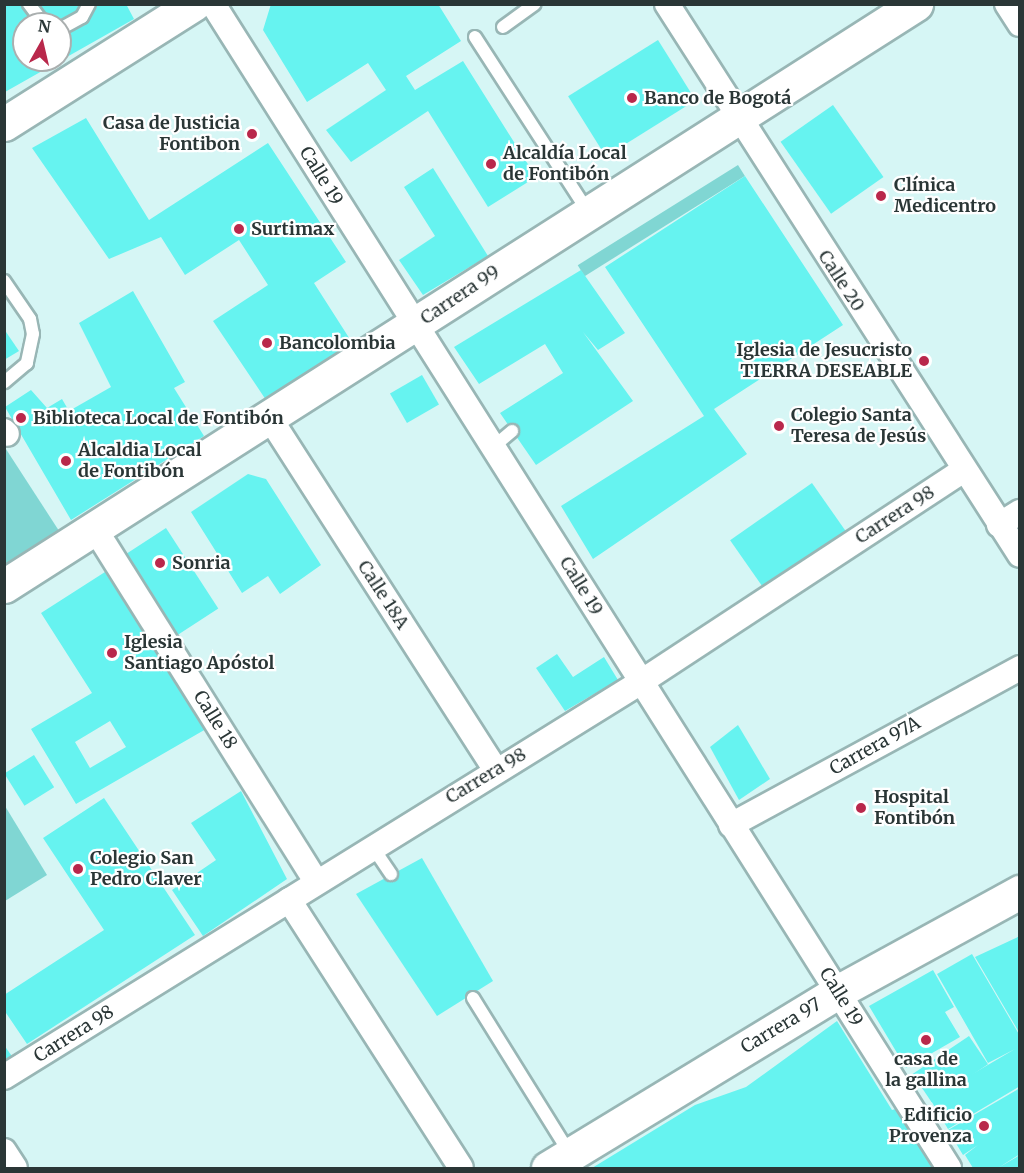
<!DOCTYPE html>
<html>
<head>
<meta charset="utf-8">
<style>
	body { margin:0 }
	#map { position:relative; width:1024px; height:1173px; overflow:hidden; background:#d6f6f5; font-family:Merriweather,serif }
	div>[style] { position:absolute }
	.green>* { inset:0; background:#80d6d3; transform-origin:0 0 }
	.building>* { inset:0; background:#66f3f0; transform-origin:0 0 }
	.roads { filter:drop-shadow(2px 0 #98b6b5) drop-shadow(-2px 0 #98b6b5) drop-shadow(0 2px #98b6b5) drop-shadow(0 -2px #98b6b5) }
	.lane>* { height:12px; margin:-6px; padding:0 6px; transform-origin:6px; border-radius:6px; background:#fff }
	.street>* { height:24px; margin:-12px; padding:0 12px; transform-origin:12px; border-radius:12px; background:#fff }
	.secondary>* { height:33px; margin:-16.5px; padding:0 16.5px; transform-origin:16.5px; border-radius:16.5px; background:#fff }
	.dots>* { width:16px; height:16px; translate:-50% -50%; box-sizing:border-box; border:3px solid #fff; border-radius:50% }
	span { translate:-50% -50%; white-space:nowrap; text-align:center; line-height:1.15; -webkit-text-stroke:4.5px #fff; paint-order:stroke }
	.poi-label { font-size:18px; color:#2a3636; font-weight:700 }
	.left { translate:0 -50%; text-align:left }
	.right { translate:-100% -50%; text-align:right }
	.street-label { font-size:18px; color:#2a3636 }
	.frame { position:absolute; inset:0; border:6px solid #2a3636; pointer-events:none }
	.north { position:absolute; left:12px; top:12px; width:60px; height:60px; box-sizing:border-box; background:#fff; border:2px solid #aaafaf; border-radius:50%; rotate:8deg; font-size:16px; font-weight:700; line-height:24px; text-align:center; color:#2a3636 }
	.north::after { content:''; display:block; margin:auto; width:21px; height:27px; background:#b9284b; clip-path:polygon(50% 0,100% 100%,50% 72%,0 100%) }
</style>
</head>
<body>
<div id="map">
	<div class="green">
		<i style="left:738px;top:165px;width:13px;height:189px;rotate:58deg"></i>
		<i style="clip-path:polygon(4px 446px,63px 537px,4px 570px)"></i>
		<i style="clip-path:polygon(5px 806px,47px 875px,5px 901px,4px 901px)"></i>
	</div>
	<div class="building">
		<i style="clip-path:polygon(evenodd,5px 4px,126px 4px,134px 19px,5px 92px,5px 4px,24px 24px,60px 24px,60px 60px,24px 60px,24px 24px)"></i>
		<i style="clip-path:polygon(438px 4px,461px 41px,406px 76px,415px 90px,463px 61px,536px 177px,488px 207px,428px 111px,351px 162px,326px 130px,386px 90px,368px 63px,307px 102px,263px 30px,271px 4px)"></i>
		<i style="left:658px;top:40px;width:71px;height:106px;rotate:58deg"></i>
		<i style="left:833px;top:105px;width:88px;height:64px;rotate:55deg"></i>
		<i style="clip-path:polygon(86px 118px,149px 220px,268px 143px,346px 262px,314px 283px,353px 344px,266px 400px,213px 321px,268px 285px,239px 240px,185px 275px,161px 237px,109px 259px,32px 148px)"></i>
		<i style="clip-path:polygon(433px 168px,488px 256px,423px 295px,399px 260px,435px 236px,404px 187px)"></i>
		<i style="clip-path:polygon(745px 176px,843px 325px,714px 409px,747px 454px,593px 559px,561px 506px,704px 416px,605px 267px)"></i>
		<i style="clip-path:polygon(581px 270px,625px 333px,598px 350px,583px 332px,633px 401px,536px 465px,500px 413px,563px 373px,545px 344px,479px 384px,454px 347px)"></i>
		<i style="clip-path:polygon(133px 291px,185px 382px,174px 388px,204px 436px,71px 520px,5px 407px,31px 390px,47px 408px,62px 399px,69px 411px,111px 387px,79px 323px)"></i>
		<i style="clip-path:polygon(4px 329px,19px 351px,4px 360px)"></i>
		<i style="left:422px;top:375px;width:34px;height:37px;rotate:60deg"></i>
		<i style="clip-path:polygon(248px 474px,266px 479px,321px 565px,280px 594px,268px 576px,242px 593px,191px 512px)"></i>
		<i style="left:812px;top:483px;width:62px;height:100px;rotate:55deg"></i>
		<i style="left:166px;top:528px;width:96px;height:49px;rotate:57deg"></i>
		<i style="clip-path:polygon(evenodd,105px 572px,206px 729px,76px 804px,31px 729px,92px 693px,41px 613px,105px 572px,110px 721px,126px 747px,90px 768px,75px 742px,110px 721px)"></i>
		<i style="clip-path:polygon(557px 654px,573px 677px,604px 657px,618px 680px,565px 711px,536px 668px)"></i>
		<i style="clip-path:polygon(738px 725px,770px 779px,739px 800px,710px 747px)"></i>
		<i style="left:34px;top:755px;width:38px;height:35px;rotate:58deg"></i>
		<i style="clip-path:polygon(241px 791px,287px 879px,203px 936px,172px 890px,216px 860px,191px 823px)"></i>
		<i style="clip-path:polygon(104px 798px,195px 935px,27px 1044px,4px 1010px,4px 995px,104px 930px,43px 838px)"></i>
		<i style="clip-path:polygon(422px 858px,493px 981px,437px 1016px,356px 894px)"></i>
		<i style="clip-path:polygon(1020px 936px,1020px 1034px,975px 957px)"></i>
		<i style="clip-path:polygon(972px 954px,1020px 1036px,1020px 1086px,948px 1129px,930px 1099px,1015px 1049px,988px 1063px,937px 974px)"></i>
		<i style="clip-path:polygon(933px 970px,954px 1007px,945px 1012px,960px 1037px,906px 1068px,869px 1006px)"></i>
		<i style="clip-path:polygon(837px 1021px,892px 1110px,907px 1106px,942px 1168px,592px 1168px,695px 1105px,746px 1087px)"></i>
		<i style="left:969px;top:1036px;width:34px;height:68px;rotate:56deg"></i>
		<i style="clip-path:polygon(4px 1045px,16px 1062px,4px 1069px)"></i>
		<i style="clip-path:polygon(1020px 1088px,1020px 1154px,998px 1168px,1020px 1155px,1020px 1168px,973px 1168px,965px 1155px,978px 1145px,963px 1155px,948px 1130px)"></i>
	</div>
	<div class="roads">
		<div class="lane">
			<i style="left:29px;top:4px;width:25px;rotate:53deg"></i>
			<i style="left:503px;top:27px;width:39px;rotate:-36deg"></i>
			<i style="left:60px;top:29px;width:25px;rotate:-29deg"></i>
			<i style="left:82px;top:17px;width:15px;rotate:-62deg"></i>
			<i style="left:475px;top:37px;width:206px;rotate:57.1deg"></i>
			<i style="left:4px;top:281px;width:46px;rotate:55.6deg"></i>
			<i style="left:30px;top:319px;width:15px;rotate:79deg"></i>
			<i style="left:33px;top:334px;width:30px;rotate:102deg"></i>
			<i style="left:27px;top:363px;width:30px;rotate:140deg"></i>
			<i style="left:493px;top:447px;width:25px;rotate:-40deg"></i>
			<i style="left:372px;top:846px;width:34px;rotate:56deg"></i>
			<i style="left:473px;top:998px;width:181px;rotate:58.1deg"></i>
		</div>
		<div class="street">
			<i style="left:213px;top:4px;width:1377px;rotate:57.69deg"></i>
			<i style="left:667px;top:4px;width:654px;rotate:57.35deg"></i>
			<i style="left:1007px;top:4px;width:24px;rotate:57deg"></i>
			<i style="left:271px;top:420px;width:416px;rotate:57.3deg"></i>
			<i style="left:4px;top:431px;width:4px;rotate:45deg"></i>
			<i style="left:999px;top:525px;width:25px;rotate:-32deg"></i>
			<i style="left:95px;top:529px;width:416px;rotate:57.9deg"></i>
			<i style="left:731px;top:825px;width:329px;rotate:-28.5deg"></i>
			<i style="left:289px;top:900px;width:318px;rotate:57.3deg"></i>
			<i style="left:4px;top:1077px;width:750px;rotate:-31.8deg"></i>
			<i style="left:641px;top:682px;width:386px;rotate:-33.3deg"></i>
			<i style="left:4px;top:1151px;width:20px;rotate:57deg"></i>
		</div>
		<div class="secondary">
			<i style="left:4px;top:124px;width:225px;rotate:-32.3deg"></i>
			<i style="left:4px;top:586px;width:1082px;rotate:-32.54deg"></i>
			<i style="left:548px;top:1168px;width:338px;rotate:-31.3deg"></i>
			<i style="left:837px;top:992px;width:209px;rotate:-28.7deg"></i>
		</div>
	</div>
	<div class="dots">
		<i style="left:632px;top:98px;background:#b9284b"></i>
		<i style="left:252px;top:134px;background:#b9284b"></i>
		<i style="left:491px;top:164px;background:#b9284b"></i>
		<i style="left:881px;top:196px;background:#b9284b"></i>
		<i style="left:239px;top:229px;background:#b9284b"></i>
		<i style="left:267px;top:343px;background:#b9284b"></i>
		<i style="left:924px;top:361px;background:#b9284b"></i>
		<i style="left:21px;top:418px;background:#b9284b"></i>
		<i style="left:779px;top:426px;background:#b9284b"></i>
		<i style="left:66px;top:461px;background:#b9284b"></i>
		<i style="left:160px;top:563px;background:#b9284b"></i>
		<i style="left:112px;top:653px;background:#b9284b"></i>
		<i style="left:861px;top:808px;background:#b9284b"></i>
		<i style="left:78px;top:869px;background:#b9284b"></i>
		<i style="left:926px;top:1040px;background:#b9284b"></i>
		<i style="left:984px;top:1126px;background:#b9284b"></i>
	</div>
	<div class="poi-label">
		<span class="left" style="left:644px;top:98px">Banco de Bogotá</span>
		<span class="right" style="left:240px;top:134px">Casa de Justicia<br>Fontibon</span>
		<span class="left" style="left:503px;top:164px">Alcaldía Local<br>de Fontibón</span>
		<span class="left" style="left:894px;top:196px">Clínica<br>Medicentro</span>
		<span class="left" style="left:251px;top:229px">Surtimax</span>
		<span class="left" style="left:279px;top:343px">Bancolombia</span>
		<span class="right" style="left:912px;top:361px">Iglesia de Jesucristo<br>TIERRA DESEABLE</span>
		<span class="left" style="left:791px;top:426px">Colegio Santa<br>Teresa de Jesús</span>
		<span class="left" style="left:33px;top:418px">Biblioteca Local de Fontibón</span>
		<span class="left" style="left:78px;top:461px">Alcaldia Local<br>de Fontibón</span>
		<span class="left" style="left:172px;top:563px">Sonria</span>
		<span class="left" style="left:124px;top:653px">Iglesia<br>Santiago Apóstol</span>
		<span class="left" style="left:874px;top:808px">Hospital<br>Fontibón</span>
		<span class="left" style="left:90px;top:869px">Colegio San<br>Pedro Claver</span>
		<span style="left:926px;top:1070px">casa de<br>la gallina</span>
		<span class="right" style="left:972px;top:1126px">Edificio<br>Provenza</span>
	</div>
	<div class="street-label">
		<span style="left:321px;top:176px;rotate:58deg">Calle 19</span>
		<span style="left:841px;top:281px;rotate:57deg">Calle 20</span>
		<span style="left:460px;top:295px;rotate:-34deg">Carrera 99</span>
		<span style="left:895px;top:515px;rotate:-33deg">Carrera 98</span>
		<span style="left:581px;top:586px;rotate:58deg">Calle 19</span>
		<span style="left:383px;top:595px;rotate:57deg">Calle 18A</span>
		<span style="left:215px;top:720px;rotate:58deg">Calle 18</span>
		<span style="left:875px;top:746px;rotate:-29deg">Carrera 97A</span>
		<span style="left:486px;top:776px;rotate:-31deg">Carrera 98</span>
		<span style="left:841px;top:997px;rotate:58deg">Calle 19</span>
		<span style="left:781px;top:1026px;rotate:-31deg">Carrera 97</span>
		<span style="left:74px;top:1034px;rotate:-32deg">Carrera 98</span>
	</div>
	<div class="frame"></div>
	<div class="north">N</div>
</div>
</body>
</html>
